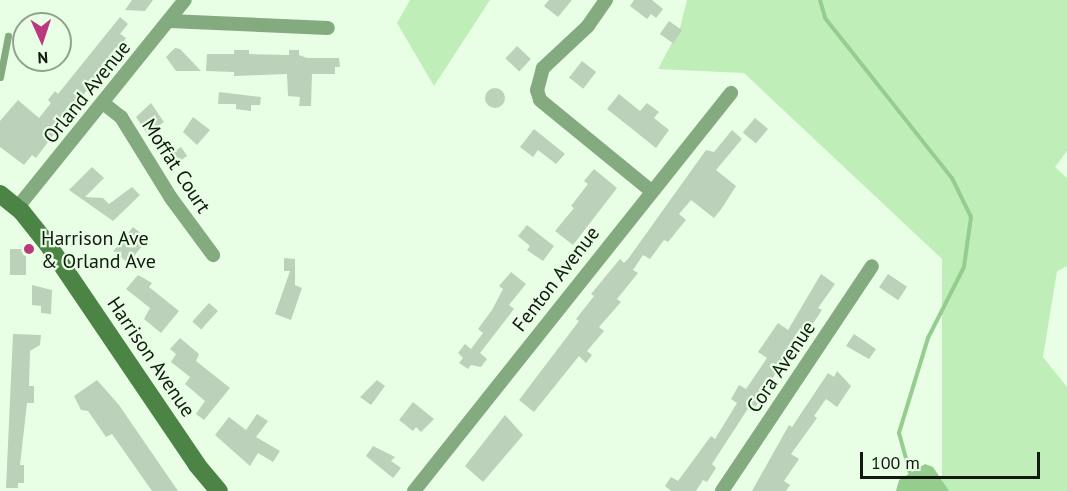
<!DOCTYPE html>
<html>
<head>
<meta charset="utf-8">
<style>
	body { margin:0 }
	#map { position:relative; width:1067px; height:491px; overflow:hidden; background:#e8fee5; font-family:"PT Sans",sans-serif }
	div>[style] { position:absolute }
	.green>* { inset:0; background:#bfeeb9 }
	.water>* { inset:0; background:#95cd8f }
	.stream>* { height:4px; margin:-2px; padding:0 2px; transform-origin:2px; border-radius:2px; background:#95cd8f }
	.building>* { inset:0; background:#bcd1b9; transform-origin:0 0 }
	.round { border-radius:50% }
	.lane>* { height:7px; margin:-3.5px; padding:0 3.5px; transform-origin:3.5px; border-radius:3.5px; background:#84aa80 }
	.street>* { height:14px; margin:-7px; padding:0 7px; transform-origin:7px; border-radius:7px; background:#84aa80 }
	.secondary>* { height:18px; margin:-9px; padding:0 9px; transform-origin:9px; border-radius:9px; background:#4b8445 }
	.dots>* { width:16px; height:16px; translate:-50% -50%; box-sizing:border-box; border:3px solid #e8fee5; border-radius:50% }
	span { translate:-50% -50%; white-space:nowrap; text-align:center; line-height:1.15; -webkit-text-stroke:4.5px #e8fee5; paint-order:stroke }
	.street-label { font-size:20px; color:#121911 }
	.poi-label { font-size:20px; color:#121911 }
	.left { translate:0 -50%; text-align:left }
	.north { position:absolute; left:12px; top:12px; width:60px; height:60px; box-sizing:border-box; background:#e8fee5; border:2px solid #92a290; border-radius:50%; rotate:177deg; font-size:16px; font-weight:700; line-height:24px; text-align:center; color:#121911 }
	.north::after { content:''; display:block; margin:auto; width:21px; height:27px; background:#bc387e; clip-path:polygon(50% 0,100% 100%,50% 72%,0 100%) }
	.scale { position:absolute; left:860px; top:452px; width:180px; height:27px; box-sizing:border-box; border:3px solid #121911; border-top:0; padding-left:8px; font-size:18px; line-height:21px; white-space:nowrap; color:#121911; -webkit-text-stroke:4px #e8fee5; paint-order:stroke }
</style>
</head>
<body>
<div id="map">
	<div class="green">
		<i style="clip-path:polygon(410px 0,490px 0,434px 86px,397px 23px)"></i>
		<i style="clip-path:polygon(687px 0,1067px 0,1067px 151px,1055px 167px,1067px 178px,1067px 266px,1057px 271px,1043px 357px,1067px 387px,1067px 491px,942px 491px,942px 259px,744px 73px,658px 69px,680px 28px)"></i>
	</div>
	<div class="water">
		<i style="clip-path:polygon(925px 464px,933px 467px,949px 491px,896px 491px,899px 480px)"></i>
	</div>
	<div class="stream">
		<i style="left:820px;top:0;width:19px;rotate:74deg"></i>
		<i style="left:825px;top:18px;width:204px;rotate:51.6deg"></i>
		<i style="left:952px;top:178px;width:43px;rotate:64deg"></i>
		<i style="left:971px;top:217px;width:50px;rotate:98deg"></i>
		<i style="left:964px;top:267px;width:80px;rotate:116.9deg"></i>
		<i style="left:928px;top:338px;width:99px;rotate:107deg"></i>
		<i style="left:899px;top:433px;width:41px;rotate:74.6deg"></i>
	</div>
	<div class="building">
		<i style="clip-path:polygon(132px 0,153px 0,145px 11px,125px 10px)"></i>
		<i style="clip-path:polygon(549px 0,572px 0,558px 17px,544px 6px)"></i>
		<i style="clip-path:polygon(634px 0,652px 0,663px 9px,656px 18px,651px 14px,647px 19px,630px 6px)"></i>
		<i style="clip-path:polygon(120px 17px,128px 24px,120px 34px,126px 38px,36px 158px,32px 155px,24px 165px,0 147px,0 121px,18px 100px,39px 118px,51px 103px,48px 100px,55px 91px,58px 94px)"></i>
		<i style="left:669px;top:21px;width:16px;height:16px;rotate:35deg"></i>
		<i style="left:517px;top:46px;width:19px;height:17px;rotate:43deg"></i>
		<i style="clip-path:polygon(175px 48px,180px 49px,201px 71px,176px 71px,166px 57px)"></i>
		<i style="clip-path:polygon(234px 50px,249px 50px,249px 54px,289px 55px,289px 50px,299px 50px,299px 55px,307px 58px,339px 58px,340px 67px,335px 67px,335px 74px,312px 74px,311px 106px,299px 106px,300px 97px,288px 96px,287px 74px,234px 76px,234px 72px,206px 71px,207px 54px,234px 54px)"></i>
		<i style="left:582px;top:61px;width:18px;height:21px;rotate:38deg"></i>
		<i class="round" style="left:485px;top:88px;width:20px;height:20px"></i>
		<i style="clip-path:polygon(219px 92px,261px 97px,260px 105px,251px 105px,251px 111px,236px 109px,236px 104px,218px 104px)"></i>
		<i style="clip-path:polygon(619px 94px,640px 111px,647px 103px,659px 112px,654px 118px,669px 130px,656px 148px,607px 109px)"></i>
		<i style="clip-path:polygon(151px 103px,164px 122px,147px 133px,136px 117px)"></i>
		<i style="clip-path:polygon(193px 117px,210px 130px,197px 145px,183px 132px)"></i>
		<i style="left:755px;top:118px;width:17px;height:19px;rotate:40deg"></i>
		<i style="clip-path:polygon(534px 129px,565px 154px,556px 164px,538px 150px,533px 157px,520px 147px)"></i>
		<i style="clip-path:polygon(732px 130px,742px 139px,716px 170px,736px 186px,722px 208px,714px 218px,691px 200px,679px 214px,686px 220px,668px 242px,664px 240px,650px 259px,643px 255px,633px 270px,638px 273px,617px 299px,621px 302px,599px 327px,604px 331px,587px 351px,592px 355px,586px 363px,579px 356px,534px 412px,519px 400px,579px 321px,576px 319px,594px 296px,591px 294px,620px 259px,624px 263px,628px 259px,706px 150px,714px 152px)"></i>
		<i style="left:181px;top:147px;width:11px;height:21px;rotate:56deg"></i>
		<i style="clip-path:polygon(92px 167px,104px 178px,85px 197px,103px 198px,109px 204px,132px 187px,140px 195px,113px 221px,69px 190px)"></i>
		<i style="clip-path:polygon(594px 169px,617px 188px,573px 245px,555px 231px,574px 208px,571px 206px,588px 184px,584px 181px)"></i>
		<i style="clip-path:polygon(527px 225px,554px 246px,543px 261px,527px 250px,530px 246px,518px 236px)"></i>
		<i style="left:133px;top:227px;width:19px;height:31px;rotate:39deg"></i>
		<i style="left:10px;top:249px;width:16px;height:26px"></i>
		<i style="clip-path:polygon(284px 258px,295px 259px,295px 285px,302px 288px,291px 320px,275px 314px,290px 271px,284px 271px)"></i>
		<i style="clip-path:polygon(511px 272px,526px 284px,509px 305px,514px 309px,480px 353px,487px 359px,481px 367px,471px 365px,468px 369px,459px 363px,463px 358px,458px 353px,465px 344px,471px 349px,483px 333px,478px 329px,492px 310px,503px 289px,499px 286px)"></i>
		<i style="clip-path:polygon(821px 274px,835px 284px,818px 308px,822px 310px,783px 368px,780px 366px,755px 408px,751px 406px,747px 410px,712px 464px,716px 468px,707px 482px,703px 480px,696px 491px,671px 491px,665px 486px,671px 477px,678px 481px,711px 436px,715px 439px,737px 403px,731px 399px,739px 385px,746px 389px,767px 358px,758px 352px,778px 323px,788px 330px)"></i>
		<i style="left:888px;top:274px;width:23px;height:16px;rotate:34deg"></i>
		<i style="clip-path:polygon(138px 275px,152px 283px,149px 287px,179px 311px,161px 333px,144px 319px,150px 308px,126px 289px)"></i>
		<i style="clip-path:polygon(32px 285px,52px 290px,51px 314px,41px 313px,41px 306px,32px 305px)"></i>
		<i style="left:209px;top:303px;width:12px;height:25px;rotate:42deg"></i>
		<i style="clip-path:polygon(13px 334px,41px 335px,40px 345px,30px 351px,29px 386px,34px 386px,34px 403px,27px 403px,20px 465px,24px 465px,24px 483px,18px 483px,18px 488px,6px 488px)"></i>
		<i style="clip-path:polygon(854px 334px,876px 349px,869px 359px,846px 346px)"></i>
		<i style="clip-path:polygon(180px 338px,199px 354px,196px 361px,230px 388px,204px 420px,196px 414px,205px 401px,185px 384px,190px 377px,171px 362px,176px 354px,170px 349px)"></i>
		<i style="clip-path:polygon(837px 371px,851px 386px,837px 407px,826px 399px,814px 416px,817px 418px,791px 454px,799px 459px,784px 481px,790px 485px,786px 491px,752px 491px,789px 425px,792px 427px,828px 373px,834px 377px)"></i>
		<i style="clip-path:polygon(97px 380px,119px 405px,178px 491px,152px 491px,112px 434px,106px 437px,88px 411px,81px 410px,74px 396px)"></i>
		<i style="clip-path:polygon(377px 380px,385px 386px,371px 405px,360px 397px)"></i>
		<i style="clip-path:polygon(413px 402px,434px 419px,421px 432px,416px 427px,413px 431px,399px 420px)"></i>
		<i style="clip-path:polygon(257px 414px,268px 421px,256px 437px,280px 451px,273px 462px,258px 453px,250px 466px,215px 435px,229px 417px,246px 430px)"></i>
		<i style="clip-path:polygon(505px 415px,523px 435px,483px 482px,465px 466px)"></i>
		<i style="clip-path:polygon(373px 446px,395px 457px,391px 461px,401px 468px,393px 478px,366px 456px)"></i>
	</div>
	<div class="lane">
		<i style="left:0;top:77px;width:42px;rotate:-79deg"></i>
	</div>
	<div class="street">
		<i style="left:606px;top:0;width:32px;rotate:125deg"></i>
		<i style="left:588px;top:26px;width:62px;rotate:137deg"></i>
		<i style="left:543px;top:68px;width:23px;rotate:105deg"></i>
		<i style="left:537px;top:90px;width:10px;rotate:73deg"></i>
		<i style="left:540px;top:100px;width:142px;rotate:39.3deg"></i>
		<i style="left:169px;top:21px;width:159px;rotate:2.5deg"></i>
		<i style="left:103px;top:103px;width:23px;rotate:38deg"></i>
		<i style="left:121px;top:117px;width:95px;rotate:58.3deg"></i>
		<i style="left:171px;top:198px;width:71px;rotate:53.6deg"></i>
		<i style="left:17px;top:208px;width:267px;rotate:-51.1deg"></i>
		<i style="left:414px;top:491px;width:509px;rotate:-51.46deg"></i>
		<i style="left:722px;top:491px;width:270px;rotate:-56.3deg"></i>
	</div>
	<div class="secondary">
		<i style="left:0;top:194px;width:28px;rotate:39deg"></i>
		<i style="left:22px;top:212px;width:43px;rotate:51.5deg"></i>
		<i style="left:49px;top:246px;width:264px;rotate:55.9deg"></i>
		<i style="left:197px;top:465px;width:34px;rotate:50deg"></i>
	</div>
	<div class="dots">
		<i style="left:29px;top:249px;background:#bc387e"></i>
	</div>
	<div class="street-label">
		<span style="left:87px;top:92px;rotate:-51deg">Orland Avenue</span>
		<span style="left:176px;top:166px;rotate:57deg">Moffat Court</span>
		<span style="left:556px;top:279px;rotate:-52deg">Fenton Avenue</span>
		<span style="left:151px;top:357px;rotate:56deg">Harrison Avenue</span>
		<span style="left:781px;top:367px;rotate:-56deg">Cora Avenue</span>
	</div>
	<div class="poi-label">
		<span class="left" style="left:41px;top:250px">Harrison Ave<br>&amp; Orland Ave</span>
	</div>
	<div class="north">N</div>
	<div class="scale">100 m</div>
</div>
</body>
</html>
